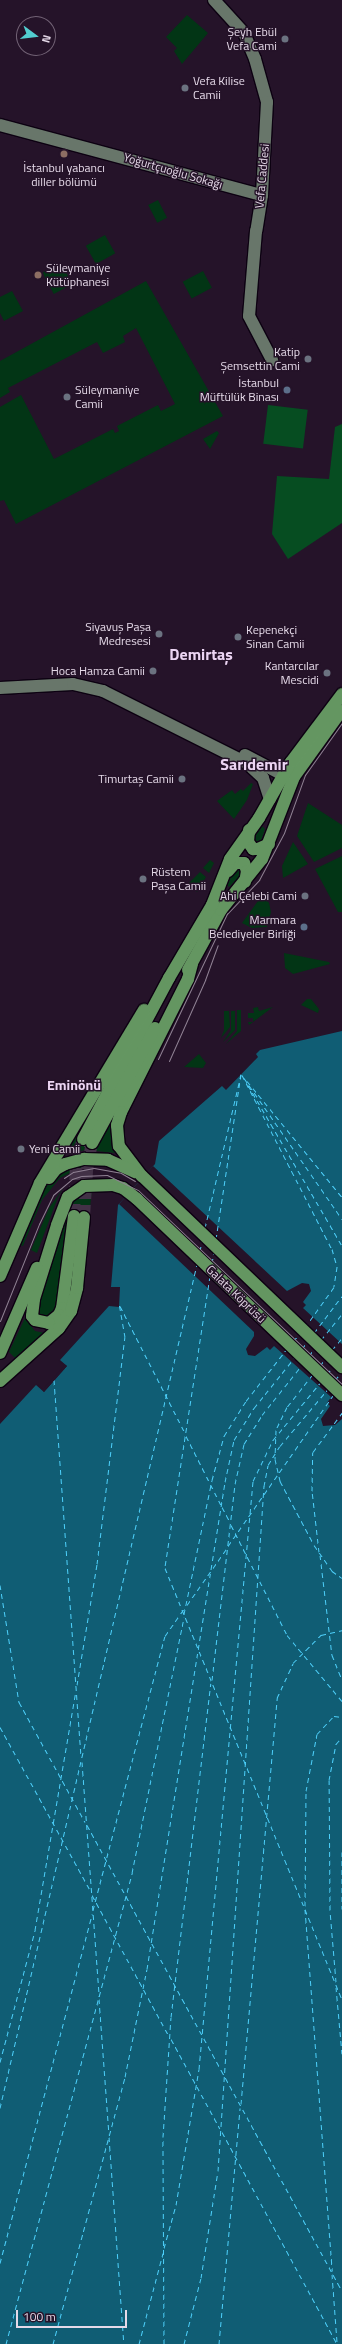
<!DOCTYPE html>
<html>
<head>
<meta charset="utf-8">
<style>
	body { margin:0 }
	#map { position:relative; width:342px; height:2344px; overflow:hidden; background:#251329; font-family:"Titillium Web",sans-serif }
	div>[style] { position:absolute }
	.green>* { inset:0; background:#023515; transform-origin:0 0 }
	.forest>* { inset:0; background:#064d21; transform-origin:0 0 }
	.water>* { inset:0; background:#105d74 }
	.pier>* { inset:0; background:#251329 }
	.ferry>* { height:1px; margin-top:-0.5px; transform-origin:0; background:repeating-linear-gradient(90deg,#4dd0fb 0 5px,transparent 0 9px) }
	.primary-tunnel>* { height:12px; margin-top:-6px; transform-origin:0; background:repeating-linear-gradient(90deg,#423146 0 12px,transparent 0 18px) }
	.roads { filter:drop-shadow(1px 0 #0d0112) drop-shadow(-1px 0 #0d0112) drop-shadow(0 1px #0d0112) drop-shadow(0 -1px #0d0112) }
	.secondary>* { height:12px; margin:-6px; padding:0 6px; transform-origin:6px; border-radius:6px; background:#68766a }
	.primary>* { height:12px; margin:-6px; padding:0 6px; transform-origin:6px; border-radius:6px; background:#649661 }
	.tram>* { height:1px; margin:-0.5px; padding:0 0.5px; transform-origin:0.5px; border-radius:0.5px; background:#908294 }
	.dots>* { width:11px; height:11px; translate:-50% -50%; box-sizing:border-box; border:2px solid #251329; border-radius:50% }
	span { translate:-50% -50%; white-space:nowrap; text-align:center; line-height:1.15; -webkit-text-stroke:3px #251329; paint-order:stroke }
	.poi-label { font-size:12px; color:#e5d9e8 }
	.right { translate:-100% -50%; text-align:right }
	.left { translate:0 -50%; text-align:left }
	.street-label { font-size:12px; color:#e5d9e8 }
	.quarter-label { font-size:14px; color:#ecd5f3; font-weight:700 }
	.district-label { font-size:16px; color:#ecd5f3; font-weight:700 }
	.north { position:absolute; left:16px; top:16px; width:40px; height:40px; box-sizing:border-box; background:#251329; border:1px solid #726275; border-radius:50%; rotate:105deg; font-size:11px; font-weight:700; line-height:16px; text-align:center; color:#e5d9e8 }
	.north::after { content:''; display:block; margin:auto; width:14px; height:18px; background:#52cdcf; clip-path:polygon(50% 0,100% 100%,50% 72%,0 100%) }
	.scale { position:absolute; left:16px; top:2310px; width:111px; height:18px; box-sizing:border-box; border:2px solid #e5d9e8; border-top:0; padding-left:5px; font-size:12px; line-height:14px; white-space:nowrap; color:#e5d9e8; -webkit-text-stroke:3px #251329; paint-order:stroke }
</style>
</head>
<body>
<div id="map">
	<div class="green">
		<i style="clip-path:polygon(187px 15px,208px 33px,182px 64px,174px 51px,177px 48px,166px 37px)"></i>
		<i style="left:158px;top:200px;width:20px;height:11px;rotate:63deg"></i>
		<i style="left:105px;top:235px;width:21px;height:22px;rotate:61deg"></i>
		<i style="left:61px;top:263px;width:24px;height:21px;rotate:62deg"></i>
		<i style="left:203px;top:271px;width:19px;height:23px;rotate:62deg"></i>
		<i style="clip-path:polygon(146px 281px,223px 416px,16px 524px,4px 500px,0 501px,0 407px,21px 395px,54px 459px,113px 429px,115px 433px,119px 431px,117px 426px,158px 405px,161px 411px,175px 404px,136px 328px,123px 336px,125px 342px,103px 353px,97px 342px,8px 388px,10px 392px,0 398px,0 361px)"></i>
		<i style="clip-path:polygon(12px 291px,23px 311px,4px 321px,0 313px,0 297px)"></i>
		<i style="clip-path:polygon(217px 431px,219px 433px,210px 449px,203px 439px)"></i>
		<i style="clip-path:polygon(251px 783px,253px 784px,247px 800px,234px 819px,217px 801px,232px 790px,235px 794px,241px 789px,243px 791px)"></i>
		<i style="clip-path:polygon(308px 803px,342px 825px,342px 848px,314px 862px,297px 836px)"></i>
		<i style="clip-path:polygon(262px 826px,265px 829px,260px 844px,255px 844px,253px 838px)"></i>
		<i style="clip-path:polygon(293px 842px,308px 864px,283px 878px,282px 866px)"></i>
		<i style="clip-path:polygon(342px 856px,342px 912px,338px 912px,315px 869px)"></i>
		<i style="clip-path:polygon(210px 860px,214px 863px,209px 873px,203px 868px)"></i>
		<i style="clip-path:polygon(236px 868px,241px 868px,241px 875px,229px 887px,227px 885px)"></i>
		<i style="clip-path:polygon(200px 872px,206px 877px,197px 892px,187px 885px)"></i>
		<i style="clip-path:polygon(263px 894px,269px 903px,271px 912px,267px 927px,252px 928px,242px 923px)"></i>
		<i style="clip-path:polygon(284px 953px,329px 962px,330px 964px,293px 974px,285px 968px)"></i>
		<i style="clip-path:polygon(307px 999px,311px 999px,319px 1009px,318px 1013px,301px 1005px)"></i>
		<i style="clip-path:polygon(258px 1007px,259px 1011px,273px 1007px,249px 1025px,248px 1022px,253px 1022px,253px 1018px,248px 1018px,248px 1013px,254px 1013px,253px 1008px)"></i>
		<i style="clip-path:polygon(237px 1010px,241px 1010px,241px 1031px,226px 1044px,237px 1031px)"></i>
		<i style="clip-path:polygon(224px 1011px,229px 1011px,230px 1027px,221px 1038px,224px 1030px)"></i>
		<i style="clip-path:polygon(231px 1011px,235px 1011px,235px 1030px,223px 1042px,231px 1030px)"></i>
		<i style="clip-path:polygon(199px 1054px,206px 1063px,203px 1068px,184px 1067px)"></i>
		<i style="clip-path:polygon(113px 1114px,112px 1137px,116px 1153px,85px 1150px,63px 1155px,73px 1137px,83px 1139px)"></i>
		<i style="clip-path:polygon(105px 1164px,115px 1168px,93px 1166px,81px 1168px,60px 1178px,42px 1200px,23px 1246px,17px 1244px,42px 1189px,50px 1180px,70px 1167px)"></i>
		<i style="clip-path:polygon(64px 1187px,58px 1197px,37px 1253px,31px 1250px,49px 1208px)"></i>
		<i style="clip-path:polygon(92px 1190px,89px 1216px,59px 1305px,50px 1318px,40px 1317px,40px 1302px,71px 1204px,80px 1195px)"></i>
		<i style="clip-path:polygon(25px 1318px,35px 1331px,50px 1334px,17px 1360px,9px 1352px)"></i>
	</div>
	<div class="forest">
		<i style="left:268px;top:405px;width:40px;height:39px;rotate:7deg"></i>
		<i style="clip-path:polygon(342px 424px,342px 523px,288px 559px,272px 534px,277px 476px,329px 479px,335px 427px)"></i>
	</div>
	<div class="water">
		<i style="clip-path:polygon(342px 1031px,342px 2344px,0 2344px,0 1424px,36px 1385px,44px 1392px,67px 1366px,60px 1360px,109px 1306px,119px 1307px,120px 1287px,111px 1287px,118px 1205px,155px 1164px,159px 1141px,222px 1086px,226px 1090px,258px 1057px,256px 1054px,260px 1050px)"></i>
	</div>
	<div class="pier">
		<i style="clip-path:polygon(153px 1166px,287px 1291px,302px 1283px,309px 1284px,311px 1291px,303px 1302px,306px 1305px,303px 1308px,342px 1344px,342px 1419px,335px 1425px,323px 1426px,321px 1419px,330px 1406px,327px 1403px,331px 1397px,274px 1346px,270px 1350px,267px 1347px,255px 1356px,248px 1355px,246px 1349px,254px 1336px,254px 1332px,119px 1204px)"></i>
		<i style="clip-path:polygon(58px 1360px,67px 1366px,44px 1392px,36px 1383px,43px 1389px,64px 1366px)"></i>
	</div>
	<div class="ferry">
		<i style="left:242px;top:1075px;width:196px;rotate:62.7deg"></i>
		<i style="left:332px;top:1249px;width:19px;rotate:74deg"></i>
		<i style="left:337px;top:1267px;width:20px;rotate:99deg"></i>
		<i style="left:334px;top:1287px;width:48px;rotate:125.7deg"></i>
		<i style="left:244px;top:1078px;width:172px;rotate:55.2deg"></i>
		<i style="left:247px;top:1081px;width:150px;rotate:50.7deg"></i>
		<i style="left:248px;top:1085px;width:186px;rotate:59.7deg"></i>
		<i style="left:205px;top:1228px;width:158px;rotate:-76.8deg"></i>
		<i style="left:241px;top:1074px;width:167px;rotate:98.6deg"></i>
		<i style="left:200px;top:1251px;width:10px;rotate:-79deg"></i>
		<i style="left:212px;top:1263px;width:11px;rotate:-80deg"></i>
		<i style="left:210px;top:1276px;width:295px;rotate:98.8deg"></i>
		<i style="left:165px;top:1568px;width:466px;rotate:67.7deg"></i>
		<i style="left:120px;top:1306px;width:143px;rotate:62.9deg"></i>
		<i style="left:314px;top:1333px;width:46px;rotate:-52.9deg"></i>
		<i style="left:321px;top:1340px;width:33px;rotate:-51deg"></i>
		<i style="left:293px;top:1341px;width:8px;rotate:-45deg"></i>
		<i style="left:302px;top:1349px;width:9px;rotate:-54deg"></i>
		<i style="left:332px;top:1350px;width:16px;rotate:-50deg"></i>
		<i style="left:309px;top:1356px;width:9px;rotate:-54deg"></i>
		<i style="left:320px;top:1366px;width:9px;rotate:-54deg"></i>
		<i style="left:313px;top:1374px;width:42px;rotate:128.2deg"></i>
		<i style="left:287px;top:1407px;width:25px;rotate:116deg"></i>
		<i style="left:276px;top:1430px;width:29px;rotate:92deg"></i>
		<i style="left:275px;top:1459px;width:23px;rotate:77deg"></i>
		<i style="left:280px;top:1481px;width:72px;rotate:62deg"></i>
		<i style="left:314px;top:1545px;width:32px;rotate:55deg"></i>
		<i style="left:332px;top:1571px;width:12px;rotate:35deg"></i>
		<i style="left:327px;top:1374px;width:9px;rotate:-49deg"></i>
		<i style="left:54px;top:1380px;width:378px;rotate:85.9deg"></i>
		<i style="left:335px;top:1380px;width:11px;rotate:-49deg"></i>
		<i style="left:186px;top:1436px;width:77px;rotate:63.1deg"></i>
		<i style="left:222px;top:1507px;width:17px;rotate:62deg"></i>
		<i style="left:231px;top:1525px;width:123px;rotate:63deg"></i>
		<i style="left:287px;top:1635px;width:86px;rotate:50.2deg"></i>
		<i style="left:228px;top:1546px;width:185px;rotate:-55.1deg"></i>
		<i style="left:319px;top:1552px;width:61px;rotate:-96.5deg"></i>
		<i style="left:312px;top:1491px;width:39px;rotate:-89deg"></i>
		<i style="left:313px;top:1452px;width:49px;rotate:-53.4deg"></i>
		<i style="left:320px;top:1555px;width:101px;rotate:83.2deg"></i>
		<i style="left:332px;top:1655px;width:27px;rotate:68deg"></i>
		<i style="left:0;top:1585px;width:119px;rotate:80.8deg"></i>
		<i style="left:19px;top:1702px;width:137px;rotate:61.2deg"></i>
		<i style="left:187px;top:1605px;width:70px;rotate:-54.9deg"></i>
		<i style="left:184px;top:1614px;width:137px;rotate:-78.2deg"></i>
		<i style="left:212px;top:1480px;width:46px;rotate:-74.7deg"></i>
		<i style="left:224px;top:1436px;width:41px;rotate:-57.8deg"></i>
		<i style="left:246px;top:1401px;width:65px;rotate:-51.9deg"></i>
		<i style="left:212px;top:1680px;width:197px;rotate:-83.3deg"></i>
		<i style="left:235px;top:1484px;width:41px;rotate:-77.3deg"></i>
		<i style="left:244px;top:1444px;width:34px;rotate:-58deg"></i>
		<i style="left:262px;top:1415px;width:64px;rotate:-51.3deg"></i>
		<i style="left:77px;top:1685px;width:123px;rotate:-80.6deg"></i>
		<i style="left:97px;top:1564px;width:229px;rotate:-83deg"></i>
		<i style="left:125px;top:1337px;width:35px;rotate:-100deg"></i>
		<i style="left:0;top:1727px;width:188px;rotate:61.1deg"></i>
		<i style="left:82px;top:1762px;width:235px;rotate:85.8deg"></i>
		<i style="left:87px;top:1825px;width:531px;rotate:61.31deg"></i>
		<i style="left:342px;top:1852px;width:57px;rotate:90deg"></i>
		<i style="left:92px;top:1895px;width:161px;rotate:61.4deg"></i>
		<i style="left:305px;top:1906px;width:115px;rotate:-89.5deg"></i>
		<i style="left:306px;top:1791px;width:58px;rotate:-79.1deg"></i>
		<i style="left:317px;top:1734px;width:25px;rotate:-47deg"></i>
		<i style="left:334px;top:1716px;width:8px;rotate:7deg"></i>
		<i style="left:305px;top:1909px;width:363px;rotate:85.7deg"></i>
		<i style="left:93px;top:1910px;width:283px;rotate:-75.3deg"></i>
		<i style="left:165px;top:1636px;width:35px;rotate:-55deg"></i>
		<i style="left:336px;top:1982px;width:72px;rotate:-94.8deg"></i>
		<i style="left:330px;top:1910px;width:130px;rotate:-90.4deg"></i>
		<i style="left:329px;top:1780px;width:37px;rotate:-79deg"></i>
		<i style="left:336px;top:1744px;width:9px;rotate:-49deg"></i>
		<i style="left:336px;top:1987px;width:67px;rotate:84.9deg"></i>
		<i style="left:99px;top:1999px;width:135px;rotate:85.8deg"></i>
		<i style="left:171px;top:2039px;width:102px;rotate:61.4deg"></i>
		<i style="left:0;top:2062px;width:137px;rotate:-75.1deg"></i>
		<i style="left:35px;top:1930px;width:243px;rotate:-80.3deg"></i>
		<i style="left:241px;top:2104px;width:408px;rotate:-84.9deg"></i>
		<i style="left:277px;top:1698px;width:38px;rotate:-65deg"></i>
		<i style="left:293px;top:1663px;width:40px;rotate:-45deg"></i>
		<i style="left:321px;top:1635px;width:22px;rotate:-13deg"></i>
		<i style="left:0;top:2108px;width:867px;rotate:-76.86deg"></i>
		<i style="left:222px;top:2132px;width:241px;rotate:61.5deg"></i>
		<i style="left:109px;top:2137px;width:208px;rotate:85.9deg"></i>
		<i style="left:164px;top:2248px;width:45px;rotate:-74.4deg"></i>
		<i style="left:176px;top:2205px;width:138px;rotate:-80.4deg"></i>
		<i style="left:199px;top:2069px;width:590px;rotate:-84.75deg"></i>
		<i style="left:253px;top:1481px;width:46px;rotate:-64deg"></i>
		<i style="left:273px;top:1440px;width:74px;rotate:-50.5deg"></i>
		<i style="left:0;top:2263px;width:361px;rotate:-75.2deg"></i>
		<i style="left:332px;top:2274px;width:68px;rotate:85.8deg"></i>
		<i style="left:6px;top:2344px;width:488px;rotate:-75deg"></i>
		<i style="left:132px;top:1873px;width:261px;rotate:-78.5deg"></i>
		<i style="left:53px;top:2344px;width:277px;rotate:-74.9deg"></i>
		<i style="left:125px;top:2077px;width:110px;rotate:-78.5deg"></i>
		<i style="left:147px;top:1969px;width:493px;rotate:-80.9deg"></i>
		<i style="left:225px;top:1482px;width:43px;rotate:-77.9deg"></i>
		<i style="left:234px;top:1440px;width:38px;rotate:-58deg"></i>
		<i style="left:254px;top:1408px;width:65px;rotate:-51.2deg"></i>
		<i style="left:139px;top:2344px;width:94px;rotate:-75.2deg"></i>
		<i style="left:164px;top:2344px;width:207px;rotate:-90.3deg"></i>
		<i style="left:163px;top:2137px;width:120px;rotate:-86.2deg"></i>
		<i style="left:171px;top:2017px;width:336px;rotate:-83.2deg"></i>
		<i style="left:184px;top:2344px;width:68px;rotate:-75.6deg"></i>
		<i style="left:201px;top:2278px;width:108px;rotate:-81deg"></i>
		<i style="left:218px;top:2171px;width:687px;rotate:-86.16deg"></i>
		<i style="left:264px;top:1486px;width:21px;rotate:-79deg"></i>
		<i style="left:268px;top:1465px;width:22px;rotate:-58deg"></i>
		<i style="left:280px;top:1446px;width:75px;rotate:-49.9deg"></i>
		<i style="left:219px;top:2344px;width:237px;rotate:-84.9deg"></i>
	</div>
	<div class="primary-tunnel">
		<i style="left:74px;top:1216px;width:53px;rotate:-87.8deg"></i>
		<i style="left:76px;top:1163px;width:25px;rotate:-74deg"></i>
		<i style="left:84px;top:1217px;width:47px;rotate:-86.3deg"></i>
		<i style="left:87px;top:1170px;width:27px;rotate:-80deg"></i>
	</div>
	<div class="roads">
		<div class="secondary">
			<i style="left:214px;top:0;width:45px;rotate:47.7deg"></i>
			<i style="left:244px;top:33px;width:28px;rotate:67deg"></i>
			<i style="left:255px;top:59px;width:45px;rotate:74.4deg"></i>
			<i style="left:267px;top:102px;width:93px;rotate:93.1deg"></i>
			<i style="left:262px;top:195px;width:36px;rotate:99deg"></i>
			<i style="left:256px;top:231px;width:85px;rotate:94.7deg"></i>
			<i style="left:249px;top:316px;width:50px;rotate:62.4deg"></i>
			<i style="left:0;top:125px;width:271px;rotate:15deg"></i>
			<i style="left:0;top:688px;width:73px;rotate:-3.1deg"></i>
			<i style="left:73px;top:684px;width:31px;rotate:13deg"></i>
			<i style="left:103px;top:691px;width:161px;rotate:26.6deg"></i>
			<i style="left:247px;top:763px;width:22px;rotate:43deg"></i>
			<i style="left:263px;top:778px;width:22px;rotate:72deg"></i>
			<i style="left:245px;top:755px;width:43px;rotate:27.8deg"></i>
		</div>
		<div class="primary">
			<i style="left:249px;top:830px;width:12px;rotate:95deg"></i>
			<i style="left:248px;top:842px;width:9px;rotate:54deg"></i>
			<i style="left:253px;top:849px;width:5px"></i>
			<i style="left:258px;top:849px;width:12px;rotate:-24deg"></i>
			<i style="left:228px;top:871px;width:11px;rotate:-49deg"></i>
			<i style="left:235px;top:863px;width:9px"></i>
			<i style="left:244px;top:863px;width:9px;rotate:69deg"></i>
			<i style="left:247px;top:871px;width:11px;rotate:100deg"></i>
			<i style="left:192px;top:964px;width:16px;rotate:105deg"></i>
			<i style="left:188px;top:979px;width:149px;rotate:116.7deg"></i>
			<i style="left:121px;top:1112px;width:14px;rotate:107deg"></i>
			<i style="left:117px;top:1125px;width:21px;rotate:85deg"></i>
			<i style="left:119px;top:1146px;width:38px;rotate:53deg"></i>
			<i style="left:142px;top:1176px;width:277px;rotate:43.7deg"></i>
			<i style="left:188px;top:970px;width:68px;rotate:-61.2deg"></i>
			<i style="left:221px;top:910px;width:65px;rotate:-51.2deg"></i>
			<i style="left:262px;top:859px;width:88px;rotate:-68.7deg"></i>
			<i style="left:294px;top:777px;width:82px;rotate:-54.4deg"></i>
			<i style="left:83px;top:1139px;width:183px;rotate:-61.9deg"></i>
			<i style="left:169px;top:978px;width:85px;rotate:-59.5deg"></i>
			<i style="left:212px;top:905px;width:49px;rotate:-68.6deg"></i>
			<i style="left:230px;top:859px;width:50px;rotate:-54.7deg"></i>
			<i style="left:259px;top:818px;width:64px;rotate:-60.3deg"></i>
			<i style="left:291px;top:762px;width:85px;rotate:-53.1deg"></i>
			<i style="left:92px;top:1143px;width:131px;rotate:-61.3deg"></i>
			<i style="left:49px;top:1178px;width:11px;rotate:-52deg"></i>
			<i style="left:56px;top:1169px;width:10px;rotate:-29deg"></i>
			<i style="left:65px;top:1164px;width:20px;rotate:-15deg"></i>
			<i style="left:84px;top:1159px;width:24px;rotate:2deg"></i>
			<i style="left:108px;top:1160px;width:30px;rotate:24deg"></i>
			<i style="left:74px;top:1216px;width:93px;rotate:97.4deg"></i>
			<i style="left:62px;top:1308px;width:8px;rotate:113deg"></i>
			<i style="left:59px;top:1315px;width:13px;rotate:141deg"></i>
			<i style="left:49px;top:1323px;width:14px;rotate:-168deg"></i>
			<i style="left:35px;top:1320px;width:5px;rotate:-127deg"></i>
			<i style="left:32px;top:1316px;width:17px;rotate:-83deg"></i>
			<i style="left:34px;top:1299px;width:77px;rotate:-72.7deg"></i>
			<i style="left:57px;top:1225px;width:30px;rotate:-69deg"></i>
			<i style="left:68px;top:1197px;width:19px;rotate:-35deg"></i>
			<i style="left:84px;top:1186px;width:29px;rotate:-2deg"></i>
			<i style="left:113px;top:1185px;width:10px;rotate:17deg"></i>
			<i style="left:123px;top:1188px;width:18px;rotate:38deg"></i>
			<i style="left:137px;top:1199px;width:284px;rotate:43.7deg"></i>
			<i style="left:0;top:1276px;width:101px;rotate:-66.7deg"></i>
			<i style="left:40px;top:1183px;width:202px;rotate:-59deg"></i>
			<i style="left:0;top:1353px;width:93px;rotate:-66.5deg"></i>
			<i style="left:0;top:1381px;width:79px;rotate:-41.9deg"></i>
			<i style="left:59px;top:1328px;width:21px;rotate:-55deg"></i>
			<i style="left:71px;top:1311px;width:24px;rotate:-75deg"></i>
			<i style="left:77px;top:1288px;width:71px;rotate:-84.4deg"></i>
		</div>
	</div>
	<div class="tram">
		<i style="left:158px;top:1059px;width:161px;rotate:-64.6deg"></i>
		<i style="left:227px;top:914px;width:47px;rotate:-46.7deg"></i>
		<i style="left:259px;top:880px;width:53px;rotate:-62deg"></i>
		<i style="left:284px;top:833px;width:62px;rotate:-70.1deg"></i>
		<i style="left:305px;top:775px;width:64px;rotate:-54.6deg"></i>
		<i style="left:169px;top:1061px;width:89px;rotate:-66deg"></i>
		<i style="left:205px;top:980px;width:37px;rotate:-70deg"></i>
		<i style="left:64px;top:1178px;width:11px;rotate:-34deg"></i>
		<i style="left:73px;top:1172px;width:21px;rotate:-11deg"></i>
		<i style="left:94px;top:1168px;width:27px;rotate:10deg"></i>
		<i style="left:121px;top:1173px;width:16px;rotate:30deg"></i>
		<i style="left:0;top:1321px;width:105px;rotate:-68.1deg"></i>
		<i style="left:39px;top:1224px;width:32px;rotate:-64deg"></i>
		<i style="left:53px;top:1195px;width:25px;rotate:-40deg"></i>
		<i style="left:72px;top:1179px;width:9px;rotate:-18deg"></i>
		<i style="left:81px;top:1176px;width:26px;rotate:-2deg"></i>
		<i style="left:107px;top:1175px;width:34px;rotate:26deg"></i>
		<i style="left:138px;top:1190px;width:282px;rotate:43.6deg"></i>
	</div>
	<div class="dots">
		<i style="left:285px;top:39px;background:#6b7280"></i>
		<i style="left:185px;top:88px;background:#6b7280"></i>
		<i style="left:64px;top:154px;background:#8d6e63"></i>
		<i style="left:38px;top:275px;background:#8d6e63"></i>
		<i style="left:308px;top:359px;background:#6b7280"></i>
		<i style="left:287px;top:390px;background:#5c6f8a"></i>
		<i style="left:67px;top:397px;background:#6b7280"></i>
		<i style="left:159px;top:634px;background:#6b7280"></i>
		<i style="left:238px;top:637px;background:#6b7280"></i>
		<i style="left:153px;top:671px;background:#6b7280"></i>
		<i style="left:327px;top:673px;background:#6b7280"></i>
		<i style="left:182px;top:779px;background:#6b7280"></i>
		<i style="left:143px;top:879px;background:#6b7280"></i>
		<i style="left:305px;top:896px;background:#6b7280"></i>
		<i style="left:304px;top:927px;background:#5c6f8a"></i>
		<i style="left:21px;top:1149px;background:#6b7280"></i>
	</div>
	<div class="poi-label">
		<span class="right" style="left:277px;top:39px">Şeyh Ebül<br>Vefa Cami</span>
		<span class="left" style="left:193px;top:88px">Vefa Kilise<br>Camii</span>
		<span style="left:64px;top:175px">İstanbul yabancı<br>diller bölümü</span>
		<span class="left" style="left:46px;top:275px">Süleymaniye<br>Kütüphanesi</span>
		<span class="right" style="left:300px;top:359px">Katip<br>Şemsettin Cami</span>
		<span class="right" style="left:279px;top:390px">İstanbul<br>Müftülük Binası</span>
		<span class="left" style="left:75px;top:397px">Süleymaniye<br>Camii</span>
		<span class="right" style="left:151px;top:634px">Siyavuş Paşa<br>Medresesi</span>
		<span class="left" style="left:246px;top:637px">Kepenekçi<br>Sinan Camii</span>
		<span class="right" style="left:319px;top:673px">Kantarcılar<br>Mescidi</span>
		<span class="right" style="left:145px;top:671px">Hoca Hamza Camii</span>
		<span class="right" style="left:174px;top:779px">Timurtaş Camii</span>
		<span class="left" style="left:151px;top:879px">Rüstem<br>Paşa Camii</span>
		<span class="right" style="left:297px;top:896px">Ahi Çelebi Cami</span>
		<span class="right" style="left:296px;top:927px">Marmara<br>Belediyeler Birliği</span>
		<span class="left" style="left:29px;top:1149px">Yeni Camii</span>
	</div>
	<div class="street-label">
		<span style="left:173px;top:171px;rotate:16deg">Yoğurtçuoğlu Sokağı</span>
		<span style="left:262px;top:176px;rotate:-85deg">Vefa Caddesi</span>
		<span style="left:236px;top:1294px;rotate:44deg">Galata Köprüsü</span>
	</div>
	<div class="quarter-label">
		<span style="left:74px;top:1085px">Eminönü</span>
	</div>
	<div class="district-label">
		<span style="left:201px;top:654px">Demirtaş</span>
		<span style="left:254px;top:764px">Sarıdemir</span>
	</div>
	<div class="north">N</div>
	<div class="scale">100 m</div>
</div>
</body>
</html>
